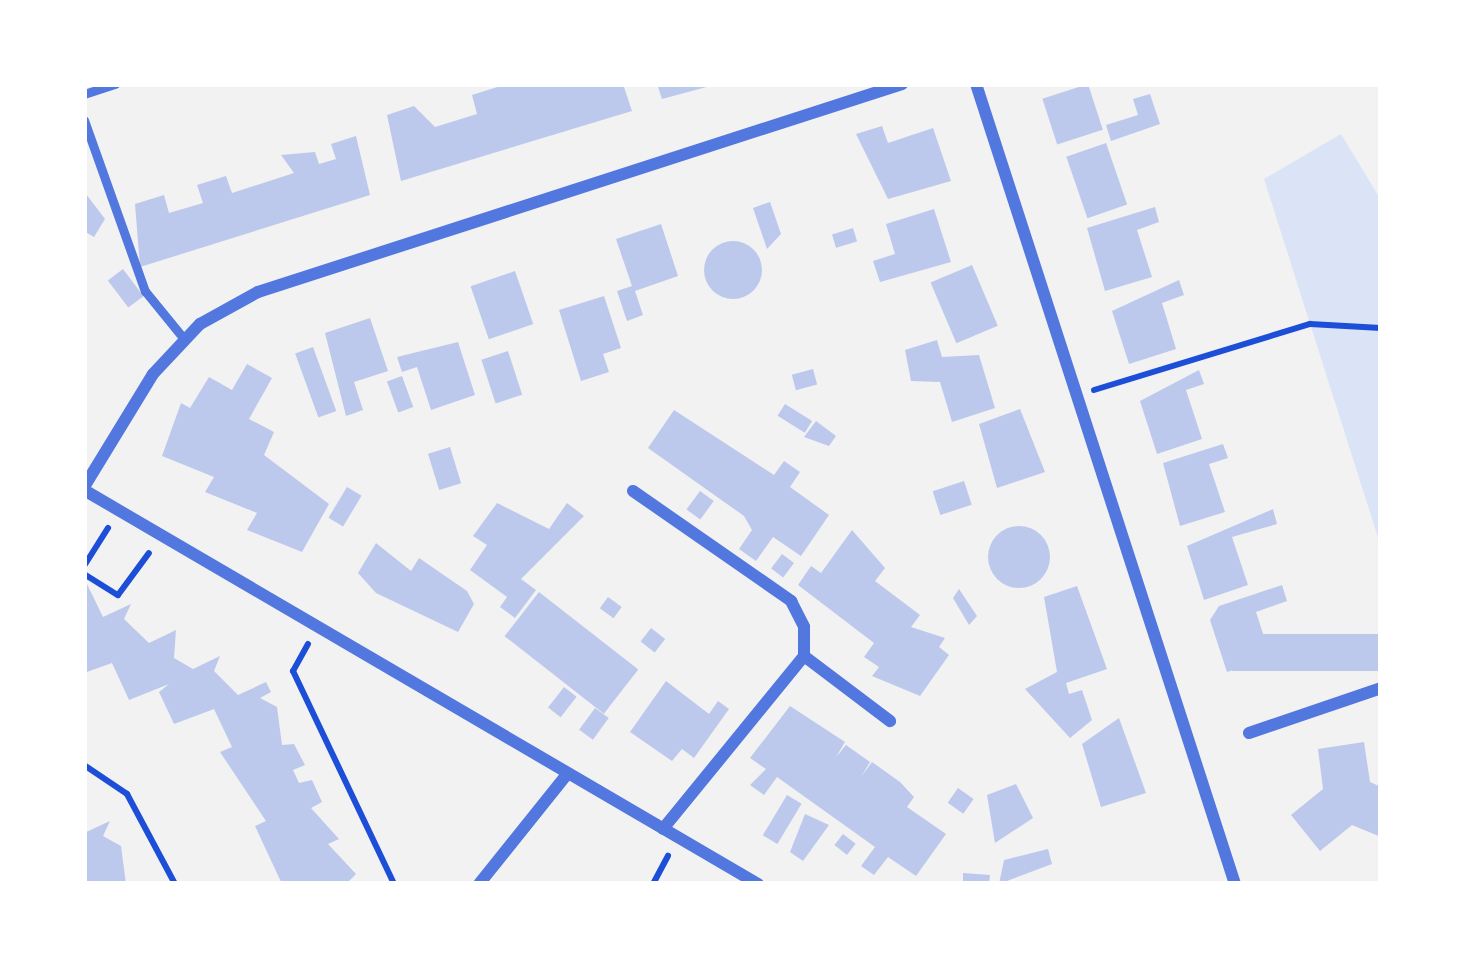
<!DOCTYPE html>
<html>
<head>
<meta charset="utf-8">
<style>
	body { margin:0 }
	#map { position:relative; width:1465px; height:968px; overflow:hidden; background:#f2f2f2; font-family:Rubik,sans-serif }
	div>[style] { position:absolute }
	.green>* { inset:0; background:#dbe4f7 }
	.building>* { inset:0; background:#bdc9ec; transform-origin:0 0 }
	.round { border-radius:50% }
	.path>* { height:6px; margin:-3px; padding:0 3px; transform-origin:3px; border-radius:3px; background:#1d4ed8 }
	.service>* { height:9px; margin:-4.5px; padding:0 4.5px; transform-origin:4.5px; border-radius:4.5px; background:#5277de }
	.minor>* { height:12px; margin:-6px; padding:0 6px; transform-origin:6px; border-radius:6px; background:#5277de }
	span { translate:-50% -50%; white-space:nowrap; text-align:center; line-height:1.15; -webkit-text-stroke:10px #fff; paint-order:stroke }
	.frame { position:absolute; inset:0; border:87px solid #fff; pointer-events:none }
</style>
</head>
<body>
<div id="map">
	<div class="green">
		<i style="clip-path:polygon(1341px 134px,1381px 200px,1381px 547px,1264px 179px)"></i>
	</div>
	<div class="building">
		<i style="clip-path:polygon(507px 84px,623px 84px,632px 111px,401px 181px,387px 115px,414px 106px,435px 127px,477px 114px,472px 95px)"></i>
		<i style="clip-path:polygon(657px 84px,714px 84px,714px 85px,662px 99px)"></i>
		<i style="left:1088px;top:84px;width:48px;height:48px;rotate:72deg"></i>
		<i style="clip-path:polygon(1150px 94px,1160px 124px,1111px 141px,1106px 125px,1138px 115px,1133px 99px)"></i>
		<i style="clip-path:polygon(882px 126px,888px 143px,933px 128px,951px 181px,888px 199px,856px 134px)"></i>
		<i style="clip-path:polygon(356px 136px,370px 195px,140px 267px,135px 204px,164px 195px,169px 213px,203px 203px,197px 185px,226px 176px,232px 193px,294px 173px,281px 155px,315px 152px,319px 164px,336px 159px,331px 144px)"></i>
		<i style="left:1106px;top:143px;width:65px;height:42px;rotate:71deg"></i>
		<i style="clip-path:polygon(86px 194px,105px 219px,94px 237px,84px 231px)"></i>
		<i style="clip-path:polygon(770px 202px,781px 234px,767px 249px,753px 208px)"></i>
		<i style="clip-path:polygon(1155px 207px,1159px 222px,1137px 230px,1152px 277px,1105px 291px,1087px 228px)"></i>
		<i style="clip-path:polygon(934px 209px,951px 262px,880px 282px,873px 261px,895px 254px,886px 224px)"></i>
		<i style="clip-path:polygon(661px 224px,678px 276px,635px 291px,643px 315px,627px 321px,617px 291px,632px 286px,616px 239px)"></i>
		<i style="left:853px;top:228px;width:14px;height:22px;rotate:73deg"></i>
		<i class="round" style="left:704px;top:241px;width:58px;height:58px"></i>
		<i style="left:972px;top:265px;width:66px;height:45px;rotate:67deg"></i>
		<i style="left:123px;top:269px;width:34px;height:19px;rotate:53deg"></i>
		<i style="left:515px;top:271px;width:56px;height:47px;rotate:71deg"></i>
		<i style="clip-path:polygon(1179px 280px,1184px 295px,1162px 303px,1176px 349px,1129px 364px,1112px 311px)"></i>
		<i style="clip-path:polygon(604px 296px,621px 348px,603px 354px,609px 372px,581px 381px,559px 310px)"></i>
		<i style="clip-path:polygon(370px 318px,388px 371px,354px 382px,363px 410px,346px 416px,325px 333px)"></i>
		<i style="clip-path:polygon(937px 340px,942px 357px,979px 355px,995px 408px,952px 422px,940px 382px,911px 381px,905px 350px)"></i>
		<i style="clip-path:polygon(458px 342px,475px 395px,431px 410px,417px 367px,402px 372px,397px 357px)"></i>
		<i style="left:313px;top:347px;width:68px;height:19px;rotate:70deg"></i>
		<i style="left:508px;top:351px;width:46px;height:28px;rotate:72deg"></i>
		<i style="clip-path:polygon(247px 364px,272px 378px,249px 419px,274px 432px,264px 455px,329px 504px,302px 552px,247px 530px,257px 513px,205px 492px,214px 477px,162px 456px,181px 403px,190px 408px,209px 377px,232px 390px)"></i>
		<i style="left:813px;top:369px;width:16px;height:22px;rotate:75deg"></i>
		<i style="clip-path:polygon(1199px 370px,1204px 384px,1186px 390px,1202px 439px,1157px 454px,1140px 401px)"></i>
		<i style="left:402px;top:376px;width:33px;height:16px;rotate:70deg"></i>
		<i style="left:785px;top:404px;width:32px;height:14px;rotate:32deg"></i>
		<i style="clip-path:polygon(1020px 409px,1045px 472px,997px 488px,979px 424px)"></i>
		<i style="clip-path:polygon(674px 410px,774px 475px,784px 461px,800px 472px,790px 487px,829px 515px,801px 556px,773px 537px,756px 561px,739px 549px,752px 530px,744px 516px,648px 448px)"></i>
		<i style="clip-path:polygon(816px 421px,836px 436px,829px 446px,804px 437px)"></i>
		<i style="clip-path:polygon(1223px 444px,1228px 458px,1209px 464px,1225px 512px,1180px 526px,1163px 463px)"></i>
		<i style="left:450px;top:447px;width:38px;height:23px;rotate:73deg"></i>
		<i style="left:964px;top:481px;width:25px;height:33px;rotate:72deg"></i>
		<i style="left:347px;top:487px;width:17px;height:36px;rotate:31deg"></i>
		<i style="left:700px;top:491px;width:17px;height:23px;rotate:36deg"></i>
		<i style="clip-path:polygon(497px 503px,549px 529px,567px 503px,584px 516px,521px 579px,536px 590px,515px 618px,500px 607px,507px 597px,470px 570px,487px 545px,473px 536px)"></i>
		<i style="clip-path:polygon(1273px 509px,1277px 524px,1232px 537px,1248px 585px,1204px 600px,1187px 546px)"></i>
		<i class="round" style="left:988px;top:526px;width:62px;height:62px"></i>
		<i style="clip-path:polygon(852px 530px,885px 568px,875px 581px,920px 615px,911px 627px,945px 638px,939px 647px,949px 655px,920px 696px,872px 676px,879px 667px,864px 657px,874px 643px,798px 585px,811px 566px,821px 573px)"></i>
		<i style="clip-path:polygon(376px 543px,411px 571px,419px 558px,467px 591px,474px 604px,458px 632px,376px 593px,358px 573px)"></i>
		<i style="left:782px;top:554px;width:15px;height:18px;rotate:37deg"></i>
		<i style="clip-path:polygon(84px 578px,103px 617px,131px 604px,124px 619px,149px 643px,176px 630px,174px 658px,193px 669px,220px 656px,214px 671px,238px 695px,266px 682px,271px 692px,260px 698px,277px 707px,282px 745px,294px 744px,305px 765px,293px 770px,299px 783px,312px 780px,322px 802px,311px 808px,339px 839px,328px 844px,356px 874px,346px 884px,282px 884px,255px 826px,266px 821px,220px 752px,232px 747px,214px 709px,174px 724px,159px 692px,169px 684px,129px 700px,112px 663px,84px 673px)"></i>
		<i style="clip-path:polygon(1282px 585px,1287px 601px,1256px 612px,1271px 658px,1227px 672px,1210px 620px,1219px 606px)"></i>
		<i style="clip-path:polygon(1077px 586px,1107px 669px,1066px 683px,1069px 694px,1082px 690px,1092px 720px,1070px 738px,1025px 689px,1057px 672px,1044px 597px)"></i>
		<i style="clip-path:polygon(959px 589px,977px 616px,969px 625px,953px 598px)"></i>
		<i style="left:539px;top:592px;width:126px;height:56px;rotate:38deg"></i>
		<i style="left:608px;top:597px;width:17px;height:14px;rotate:36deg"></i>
		<i style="left:651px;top:628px;width:18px;height:17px;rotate:38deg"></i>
		<i style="left:1381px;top:634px;width:37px;height:149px;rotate:90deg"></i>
		<i style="clip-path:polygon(666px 681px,709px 714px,718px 701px,729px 709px,694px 758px,682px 749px,672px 761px,630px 732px)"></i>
		<i style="left:564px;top:687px;width:16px;height:26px;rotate:38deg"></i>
		<i style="clip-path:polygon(790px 706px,845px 742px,836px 757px,846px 745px,870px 762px,861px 777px,872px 762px,900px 782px,914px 797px,907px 807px,946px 834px,916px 876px,888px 857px,874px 875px,861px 866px,875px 847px,777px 777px,764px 795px,750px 785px,766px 769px,750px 758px)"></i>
		<i style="left:595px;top:708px;width:17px;height:27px;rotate:36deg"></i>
		<i style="clip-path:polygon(1119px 718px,1146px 793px,1101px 807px,1082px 744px)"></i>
		<i style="clip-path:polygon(1364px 742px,1370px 782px,1381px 787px,1381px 837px,1352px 825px,1320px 851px,1291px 815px,1323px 789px,1318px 749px)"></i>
		<i style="clip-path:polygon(1016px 784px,1033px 818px,995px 843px,987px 795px)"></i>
		<i style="left:958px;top:788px;width:19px;height:18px;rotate:35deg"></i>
		<i style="left:787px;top:795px;width:17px;height:47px;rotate:31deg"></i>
		<i style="clip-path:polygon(805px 814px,829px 825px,803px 861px,790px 852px)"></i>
		<i style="clip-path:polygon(110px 821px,103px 836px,121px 846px,126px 884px,84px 884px,84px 833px)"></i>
		<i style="left:843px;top:834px;width:16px;height:14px;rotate:38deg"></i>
		<i style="clip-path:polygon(1048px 849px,1052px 864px,999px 884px,1004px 860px)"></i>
		<i style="clip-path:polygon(963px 873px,990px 875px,989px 884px,963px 884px)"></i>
	</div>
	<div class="path">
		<i style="left:1094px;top:390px;width:226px;rotate:-17deg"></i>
		<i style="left:1310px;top:324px;width:71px;rotate:3.2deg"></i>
		<i style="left:84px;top:566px;width:45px;rotate:-57.7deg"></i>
		<i style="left:84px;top:574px;width:40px;rotate:32deg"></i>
		<i style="left:118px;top:595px;width:52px;rotate:-53.6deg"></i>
		<i style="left:308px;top:644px;width:31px;rotate:119deg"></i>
		<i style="left:293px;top:671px;width:236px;rotate:64.6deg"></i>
		<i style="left:84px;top:765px;width:52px;rotate:34deg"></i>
		<i style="left:127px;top:794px;width:102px;rotate:61.9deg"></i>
		<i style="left:653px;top:884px;width:32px;rotate:-62deg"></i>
	</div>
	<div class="service">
		<i style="left:84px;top:94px;width:33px;rotate:-18deg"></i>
		<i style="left:84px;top:120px;width:182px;rotate:70.4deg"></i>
		<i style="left:145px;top:291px;width:63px;rotate:50.8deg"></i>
	</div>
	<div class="minor">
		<i style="left:976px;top:84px;width:841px;rotate:72.06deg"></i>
		<i style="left:84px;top:487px;width:132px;rotate:-58.6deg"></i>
		<i style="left:153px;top:374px;width:69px;rotate:-46.8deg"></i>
		<i style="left:200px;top:324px;width:66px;rotate:-28.9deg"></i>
		<i style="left:258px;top:292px;width:677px;rotate:-17.9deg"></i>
		<i style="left:84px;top:490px;width:781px;rotate:30.31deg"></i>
		<i style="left:633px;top:491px;width:193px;rotate:34.8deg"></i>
		<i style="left:791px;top:601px;width:29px;rotate:63deg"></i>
		<i style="left:804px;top:627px;width:29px;rotate:90deg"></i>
		<i style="left:804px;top:656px;width:223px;rotate:129.2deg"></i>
		<i style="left:804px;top:656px;width:108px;rotate:37.1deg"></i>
		<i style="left:1249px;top:733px;width:139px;rotate:-18.8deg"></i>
		<i style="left:479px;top:884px;width:142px;rotate:-51.3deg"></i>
	</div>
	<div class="frame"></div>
</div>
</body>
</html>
